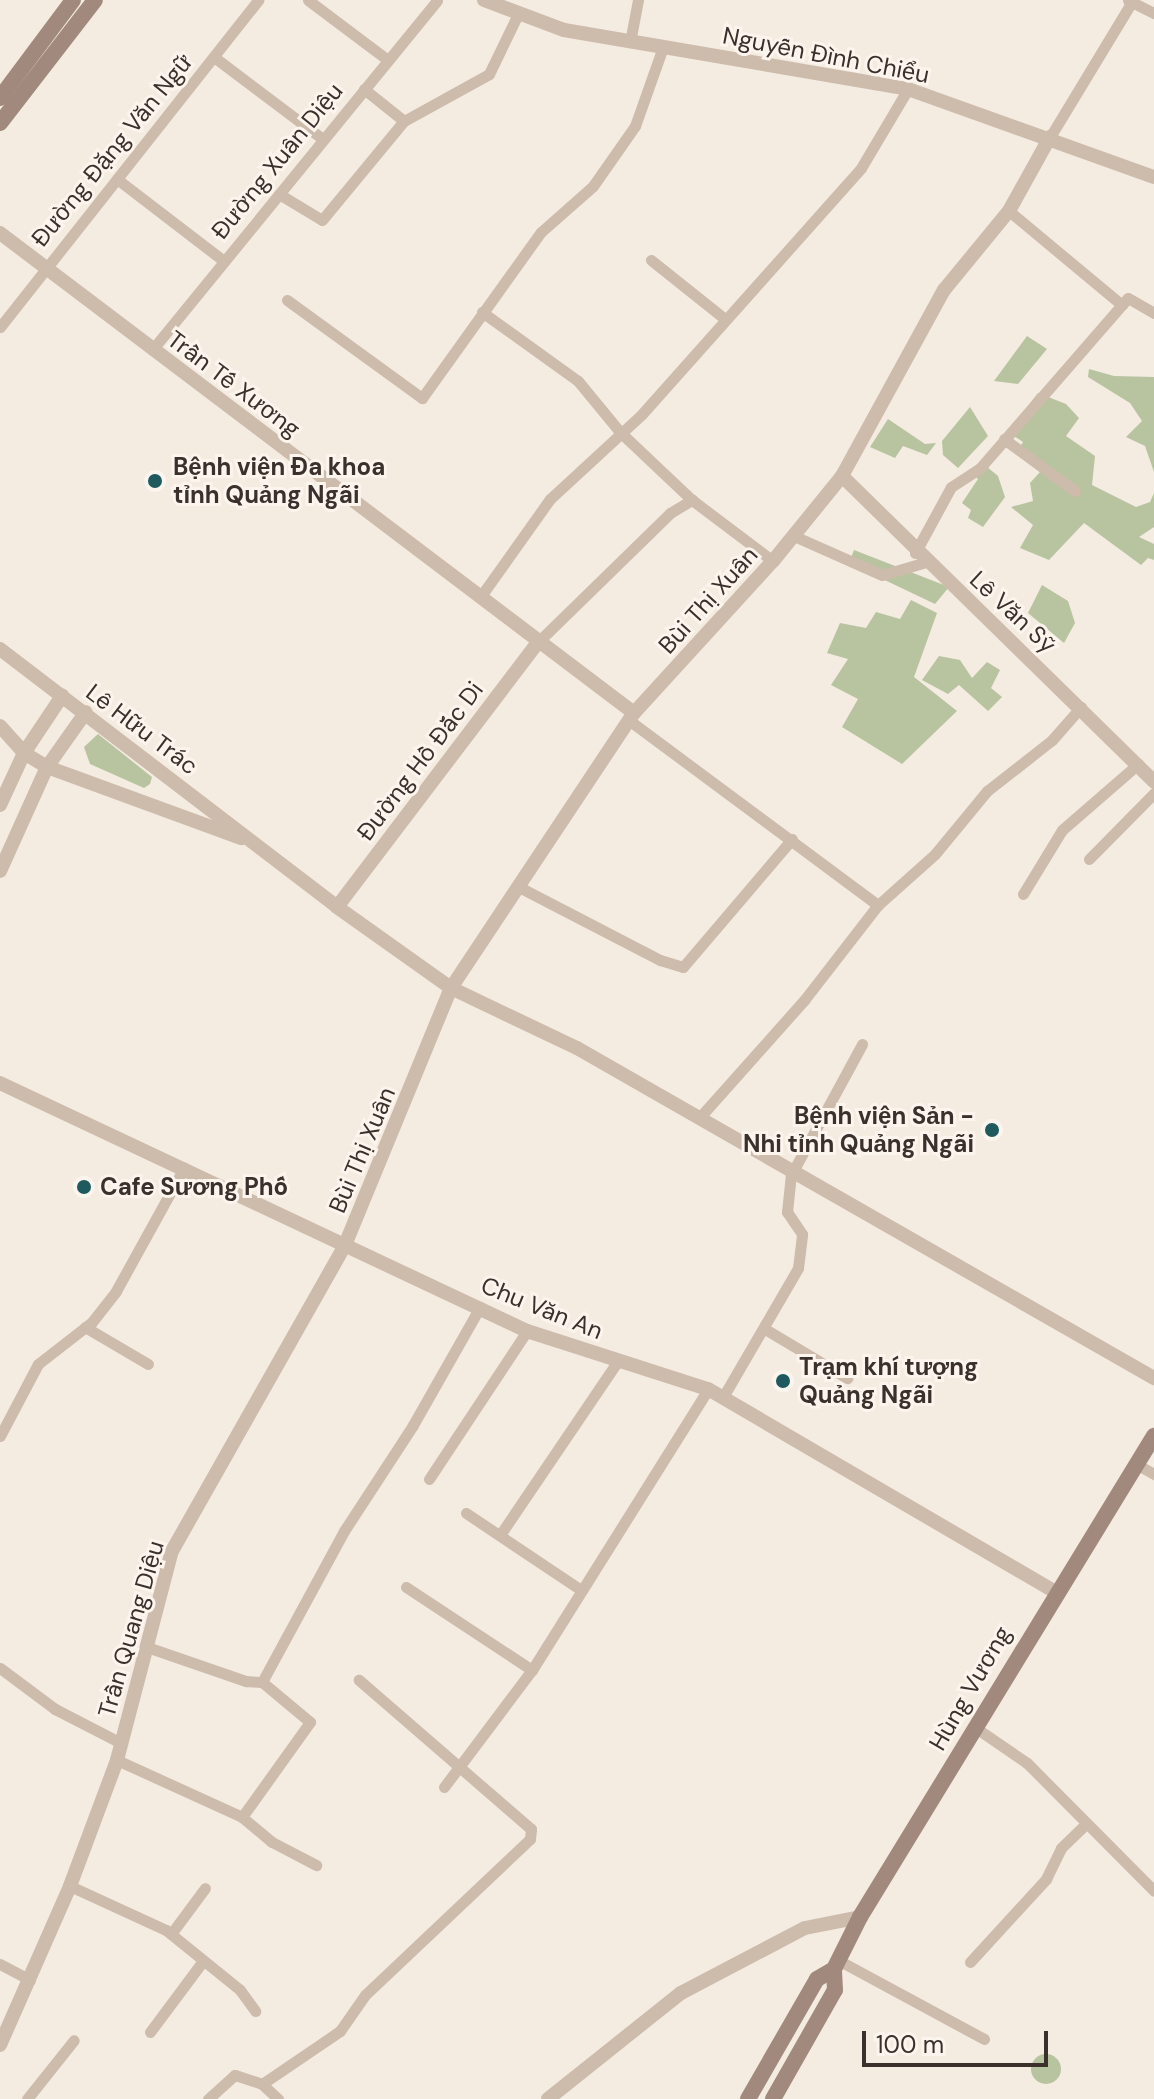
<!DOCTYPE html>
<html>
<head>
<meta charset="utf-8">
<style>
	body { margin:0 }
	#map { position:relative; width:1154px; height:2099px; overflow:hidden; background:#f4ebe1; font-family:"DM Sans",sans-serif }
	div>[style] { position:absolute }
	.green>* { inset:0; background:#b8c4a0 }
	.round { border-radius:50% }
	.minor>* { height:11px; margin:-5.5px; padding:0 5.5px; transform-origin:5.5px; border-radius:5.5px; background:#cdbbac }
	.tertiary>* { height:14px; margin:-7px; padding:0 7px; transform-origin:7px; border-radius:7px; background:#cdbbac }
	.secondary>* { height:16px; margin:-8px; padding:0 8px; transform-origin:8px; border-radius:8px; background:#a18a7d }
	.dots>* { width:22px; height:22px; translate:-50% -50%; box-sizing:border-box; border:4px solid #fbf5ee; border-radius:50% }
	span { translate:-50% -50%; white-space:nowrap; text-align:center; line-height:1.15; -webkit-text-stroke:6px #fbf5ee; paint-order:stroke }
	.street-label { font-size:24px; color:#3b302b }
	.poi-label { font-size:24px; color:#3b302b; font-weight:700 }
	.left { translate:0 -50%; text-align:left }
	.right { translate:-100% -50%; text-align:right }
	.scale { position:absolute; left:862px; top:2031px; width:186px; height:36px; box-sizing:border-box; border:4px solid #3b302b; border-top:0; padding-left:10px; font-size:24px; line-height:28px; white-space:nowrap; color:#3b302b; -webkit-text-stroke:6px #fbf5ee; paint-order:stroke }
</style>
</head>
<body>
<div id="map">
	<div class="green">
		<i style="clip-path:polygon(1027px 336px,1047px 349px,1018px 384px,994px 381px)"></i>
		<i style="clip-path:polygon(1089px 369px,1114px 376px,1154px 377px,1154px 472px,1145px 446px,1126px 437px,1142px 421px,1130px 403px,1088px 377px)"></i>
		<i style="clip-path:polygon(1038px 393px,1066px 404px,1079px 418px,1066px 436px,1095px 456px,1092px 485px,1136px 507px,1150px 502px,1154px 493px,1154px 527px,1139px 537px,1154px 544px,1154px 560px,1148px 558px,1141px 565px,1084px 523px,1049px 560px,1020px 548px,1033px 525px,1011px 507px,1033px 501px,1030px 483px,1040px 472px,1017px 452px,1023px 442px,1008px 432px)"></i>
		<i style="clip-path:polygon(970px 407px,988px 436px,958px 468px,943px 455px,942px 441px)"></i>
		<i style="clip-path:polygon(888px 419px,925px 444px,936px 443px,927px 455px,903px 446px,895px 458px,870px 447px)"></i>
		<i style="clip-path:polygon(981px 462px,998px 476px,1005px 497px,983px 527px,968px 518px,971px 510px,962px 503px,978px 479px,969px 472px)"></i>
		<i style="clip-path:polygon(854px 550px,949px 587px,935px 604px,849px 563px)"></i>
		<i style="clip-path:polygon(1042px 585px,1068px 601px,1075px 623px,1064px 643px,1028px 613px)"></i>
		<i style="clip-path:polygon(911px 600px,937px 613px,914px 677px,957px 711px,902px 764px,842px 727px,858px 699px,831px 685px,848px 659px,827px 653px,840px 623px,866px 628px,876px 612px,900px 619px)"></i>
		<i style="clip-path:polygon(939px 656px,960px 660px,972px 678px,987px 662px,1000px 670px,991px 688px,1002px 697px,988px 711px,959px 685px,948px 694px,922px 680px)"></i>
		<i style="clip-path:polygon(98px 734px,152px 777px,150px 784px,144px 788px,90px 764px,84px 747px)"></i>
		<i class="round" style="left:1031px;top:2054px;width:30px;height:30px"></i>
	</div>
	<div class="minor">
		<i style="left:308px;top:0;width:100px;rotate:36.9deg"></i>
		<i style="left:1128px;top:0;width:29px;rotate:27deg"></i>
		<i style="left:630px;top:42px;width:43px;rotate:-79.2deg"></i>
		<i style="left:214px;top:57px;width:136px;rotate:37deg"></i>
		<i style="left:364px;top:89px;width:51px;rotate:38.7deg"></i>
		<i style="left:1050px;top:137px;width:160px;rotate:-58.8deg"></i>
		<i style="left:117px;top:179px;width:135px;rotate:37.5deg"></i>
		<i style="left:279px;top:194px;width:50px;rotate:31.2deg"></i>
		<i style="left:322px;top:220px;width:129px;rotate:-50.4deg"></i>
		<i style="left:404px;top:121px;width:97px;rotate:-28.9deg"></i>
		<i style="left:489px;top:74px;width:64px;rotate:-64.2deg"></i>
		<i style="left:1009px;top:211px;width:147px;rotate:39.8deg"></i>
		<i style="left:651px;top:260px;width:95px;rotate:38.6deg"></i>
		<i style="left:287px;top:300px;width:167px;rotate:36deg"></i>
		<i style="left:422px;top:398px;width:204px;rotate:-54.4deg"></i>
		<i style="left:541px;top:232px;width:69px;rotate:-41.5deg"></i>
		<i style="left:593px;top:186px;width:73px;rotate:-55deg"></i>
		<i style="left:635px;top:126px;width:84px;rotate:-70.5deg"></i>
		<i style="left:482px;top:312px;width:118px;rotate:35.7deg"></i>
		<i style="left:578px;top:381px;width:66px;rotate:50.5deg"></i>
		<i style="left:620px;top:432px;width:99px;rotate:43.4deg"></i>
		<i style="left:692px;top:500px;width:101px;rotate:37deg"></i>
		<i style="left:0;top:327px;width:417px;rotate:-51.7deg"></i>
		<i style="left:152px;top:350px;width:451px;rotate:-50.8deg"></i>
		<i style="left:1004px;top:439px;width:88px;rotate:36.2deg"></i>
		<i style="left:794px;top:536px;width:96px;rotate:23.9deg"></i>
		<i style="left:882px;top:575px;width:46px;rotate:-16.5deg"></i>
		<i style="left:915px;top:553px;width:75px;rotate:-61.4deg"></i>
		<i style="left:951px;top:487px;width:35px;rotate:-33deg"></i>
		<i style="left:980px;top:468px;width:225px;rotate:-49deg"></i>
		<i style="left:1128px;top:298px;width:30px;rotate:30deg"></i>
		<i style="left:481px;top:596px;width:119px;rotate:-54.6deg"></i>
		<i style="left:550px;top:499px;width:125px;rotate:-42.7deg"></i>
		<i style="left:642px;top:414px;width:329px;rotate:-48.3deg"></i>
		<i style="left:861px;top:168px;width:92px;rotate:-59.3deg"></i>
		<i style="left:538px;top:642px;width:185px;rotate:-44.3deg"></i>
		<i style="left:670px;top:513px;width:26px;rotate:-31deg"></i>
		<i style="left:630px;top:721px;width:309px;rotate:36.6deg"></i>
		<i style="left:1089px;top:859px;width:93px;rotate:-45.4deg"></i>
		<i style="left:519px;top:887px;width:159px;rotate:27.4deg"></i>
		<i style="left:660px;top:960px;width:24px;rotate:17deg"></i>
		<i style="left:683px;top:967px;width:168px;rotate:-49.6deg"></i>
		<i style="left:1023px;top:894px;width:75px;rotate:-58.6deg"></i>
		<i style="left:1062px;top:830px;width:101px;rotate:-41deg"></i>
		<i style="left:700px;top:1117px;width:158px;rotate:-48.3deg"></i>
		<i style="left:805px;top:999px;width:119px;rotate:-52.2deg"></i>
		<i style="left:878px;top:905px;width:76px;rotate:-41.8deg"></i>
		<i style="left:935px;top:854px;width:82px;rotate:-50.5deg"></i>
		<i style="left:987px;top:791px;width:83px;rotate:-38.1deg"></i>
		<i style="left:1052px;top:740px;width:44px;rotate:-48.7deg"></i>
		<i style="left:85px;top:1327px;width:73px;rotate:30.4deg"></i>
		<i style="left:765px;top:1329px;width:96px;rotate:30.9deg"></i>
		<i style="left:723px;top:1397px;width:149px;rotate:-59.8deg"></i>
		<i style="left:798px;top:1268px;width:34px;rotate:-83deg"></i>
		<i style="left:802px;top:1234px;width:27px;rotate:-124deg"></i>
		<i style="left:787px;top:1212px;width:37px;rotate:-84deg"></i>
		<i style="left:791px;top:1175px;width:149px;rotate:-61.5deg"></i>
		<i style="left:0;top:1436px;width:81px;rotate:-62.2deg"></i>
		<i style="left:38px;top:1364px;width:68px;rotate:-37.9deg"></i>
		<i style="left:92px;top:1322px;width:39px;rotate:-52deg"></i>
		<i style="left:116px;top:1291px;width:141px;rotate:-61.1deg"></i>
		<i style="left:1136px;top:1464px;width:21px;rotate:29deg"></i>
		<i style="left:429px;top:1479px;width:178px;rotate:-56.5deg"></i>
		<i style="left:466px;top:1513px;width:138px;rotate:33.8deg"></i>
		<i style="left:500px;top:1535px;width:210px;rotate:-55.9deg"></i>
		<i style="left:406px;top:1587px;width:151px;rotate:33.4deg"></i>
		<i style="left:147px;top:1647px;width:105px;rotate:19deg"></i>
		<i style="left:246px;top:1681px;width:16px;rotate:4deg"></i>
		<i style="left:262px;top:1682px;width:172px;rotate:-61.5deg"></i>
		<i style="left:344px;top:1531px;width:126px;rotate:-56.9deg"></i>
		<i style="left:413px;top:1425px;width:136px;rotate:-60.4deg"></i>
		<i style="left:0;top:1668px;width:69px;rotate:36.7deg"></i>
		<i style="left:55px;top:1709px;width:74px;rotate:27.3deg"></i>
		<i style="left:976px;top:1728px;width:62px;rotate:34.5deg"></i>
		<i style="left:1027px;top:1763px;width:180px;rotate:45.2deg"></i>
		<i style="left:117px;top:1760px;width:137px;rotate:24.5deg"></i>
		<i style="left:242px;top:1817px;width:39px;rotate:40deg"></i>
		<i style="left:272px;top:1842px;width:50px;rotate:27.6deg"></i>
		<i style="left:444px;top:1787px;width:146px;rotate:-53.1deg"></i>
		<i style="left:532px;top:1670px;width:332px;rotate:-57.9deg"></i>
		<i style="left:242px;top:1817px;width:117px;rotate:-54.4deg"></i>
		<i style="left:310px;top:1722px;width:62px;rotate:-140.2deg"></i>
		<i style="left:70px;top:1886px;width:106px;rotate:24.6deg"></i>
		<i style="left:166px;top:1930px;width:95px;rotate:39deg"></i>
		<i style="left:240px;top:1990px;width:26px;rotate:54deg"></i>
		<i style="left:171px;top:1934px;width:57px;rotate:-53.5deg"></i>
		<i style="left:838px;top:1960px;width:166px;rotate:28.4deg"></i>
		<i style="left:970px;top:1962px;width:113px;rotate:-47.5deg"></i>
		<i style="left:1046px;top:1879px;width:34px;rotate:-64deg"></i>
		<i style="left:1061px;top:1848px;width:33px;rotate:-44deg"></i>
		<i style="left:0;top:1964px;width:34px;rotate:28deg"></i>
		<i style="left:150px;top:2032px;width:89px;rotate:-53.3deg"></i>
		<i style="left:262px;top:2084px;width:94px;rotate:-34.2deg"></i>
		<i style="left:340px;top:2031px;width:44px;rotate:-55.2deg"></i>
		<i style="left:365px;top:1995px;width:227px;rotate:-43.4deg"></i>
		<i style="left:530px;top:1839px;width:10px;rotate:-84deg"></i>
		<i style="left:531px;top:1829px;width:228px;rotate:-139.1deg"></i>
		<i style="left:27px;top:2099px;width:75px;rotate:-51.5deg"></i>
		<i style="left:208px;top:2099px;width:36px;rotate:-42deg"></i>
		<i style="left:235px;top:2075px;width:28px;rotate:18deg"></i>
		<i style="left:262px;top:2084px;width:22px;rotate:43deg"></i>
	</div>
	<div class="tertiary">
		<i style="left:484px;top:0;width:85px;rotate:20.6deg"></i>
		<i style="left:564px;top:30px;width:349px;rotate:9.7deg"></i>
		<i style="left:908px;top:89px;width:261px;rotate:19.7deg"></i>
		<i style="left:0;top:233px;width:795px;rotate:37.13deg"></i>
		<i style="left:842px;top:476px;width:437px;rotate:44.4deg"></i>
		<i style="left:0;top:649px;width:424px;rotate:37.4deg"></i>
		<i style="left:337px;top:907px;width:140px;rotate:35.4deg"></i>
		<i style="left:451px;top:988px;width:140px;rotate:25.5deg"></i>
		<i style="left:577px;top:1048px;width:665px;rotate:29.77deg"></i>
		<i style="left:0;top:726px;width:36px;rotate:48deg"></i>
		<i style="left:24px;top:753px;width:27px;rotate:31deg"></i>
		<i style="left:47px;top:767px;width:207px;rotate:20.1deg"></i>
		<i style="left:0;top:805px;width:57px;rotate:-65.2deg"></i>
		<i style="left:24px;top:753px;width:69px;rotate:-56.3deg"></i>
		<i style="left:0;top:871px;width:114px;rotate:-65.7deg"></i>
		<i style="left:47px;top:767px;width:67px;rotate:-54.7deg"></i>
		<i style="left:337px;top:907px;width:333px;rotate:-52.8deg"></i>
		<i style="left:0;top:1083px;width:582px;rotate:25.2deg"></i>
		<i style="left:527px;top:1331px;width:190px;rotate:17.8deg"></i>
		<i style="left:708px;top:1389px;width:402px;rotate:30.3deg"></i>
		<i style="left:0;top:2045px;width:174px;rotate:-66.2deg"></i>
		<i style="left:70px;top:1886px;width:134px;rotate:-69.5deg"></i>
		<i style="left:117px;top:1760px;width:216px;rotate:-75.3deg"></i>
		<i style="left:172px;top:1551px;width:352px;rotate:-60.5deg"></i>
		<i style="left:345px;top:1245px;width:278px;rotate:-67.6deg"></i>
		<i style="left:451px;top:988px;width:330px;rotate:-56.4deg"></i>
		<i style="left:634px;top:713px;width:206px;rotate:-47.6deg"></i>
		<i style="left:773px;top:561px;width:109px;rotate:-50.9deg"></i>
		<i style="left:842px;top:476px;width:212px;rotate:-61.3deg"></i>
		<i style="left:944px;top:290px;width:102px;rotate:-50.6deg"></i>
		<i style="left:1009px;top:211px;width:85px;rotate:-61deg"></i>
		<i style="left:548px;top:2099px;width:170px;rotate:-38.6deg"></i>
		<i style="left:681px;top:1993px;width:140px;rotate:-27.7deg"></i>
		<i style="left:805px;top:1928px;width:56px;rotate:-11.3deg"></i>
	</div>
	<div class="secondary">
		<i style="left:0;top:98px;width:122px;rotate:-53.3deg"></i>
		<i style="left:0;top:123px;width:155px;rotate:-52.3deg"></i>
		<i style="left:748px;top:2099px;width:138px;rotate:-60.1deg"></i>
		<i style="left:817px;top:1979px;width:20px;rotate:-30deg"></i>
		<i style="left:773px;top:2099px;width:125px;rotate:-60.4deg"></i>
		<i style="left:835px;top:1990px;width:21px;rotate:-93deg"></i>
		<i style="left:834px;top:1969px;width:58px;rotate:-63.4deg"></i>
		<i style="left:860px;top:1917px;width:564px;rotate:-58.57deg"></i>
	</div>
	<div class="dots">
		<i style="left:155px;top:481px;background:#1f5a5e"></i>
		<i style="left:992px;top:1130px;background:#1f5a5e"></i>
		<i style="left:84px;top:1187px;background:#1f5a5e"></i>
		<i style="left:783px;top:1381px;background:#1f5a5e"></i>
	</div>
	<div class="street-label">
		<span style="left:826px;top:55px;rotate:11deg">Nguyễn Đình Chiểu</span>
		<span style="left:112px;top:150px;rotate:-51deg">Đường Đặng Văn Ngữ</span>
		<span style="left:277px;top:161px;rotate:-51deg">Đường Xuân Diệu</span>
		<span style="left:234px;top:384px;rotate:37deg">Trần Tế Xương</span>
		<span style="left:708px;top:600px;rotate:-48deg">Bùi Thị Xuân</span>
		<span style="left:1013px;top:612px;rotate:43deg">Lê Văn Sỹ</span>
		<span style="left:142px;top:729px;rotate:37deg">Lê Hữu Trác</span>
		<span style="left:420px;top:761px;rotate:-53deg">Đường Hồ Đắc Di</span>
		<span style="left:362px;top:1150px;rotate:-67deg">Bùi Thị Xuân</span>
		<span style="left:542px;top:1308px;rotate:22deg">Chu Văn An</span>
		<span style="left:131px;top:1629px;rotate:-74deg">Trần Quang Diệu</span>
		<span style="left:970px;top:1688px;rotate:-60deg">Hùng Vương</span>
	</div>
	<div class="poi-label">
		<span class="left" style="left:173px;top:481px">Bệnh viện Đa khoa<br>tỉnh Quảng Ngãi</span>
		<span class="right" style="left:974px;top:1130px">Bệnh viện Sản -<br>Nhi tỉnh Quảng Ngãi</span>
		<span class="left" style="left:100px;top:1187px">Cafe Sương Phố</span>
		<span class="left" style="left:799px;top:1381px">Trạm khí tượng<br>Quảng Ngãi</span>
	</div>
	<div class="scale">100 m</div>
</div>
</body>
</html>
